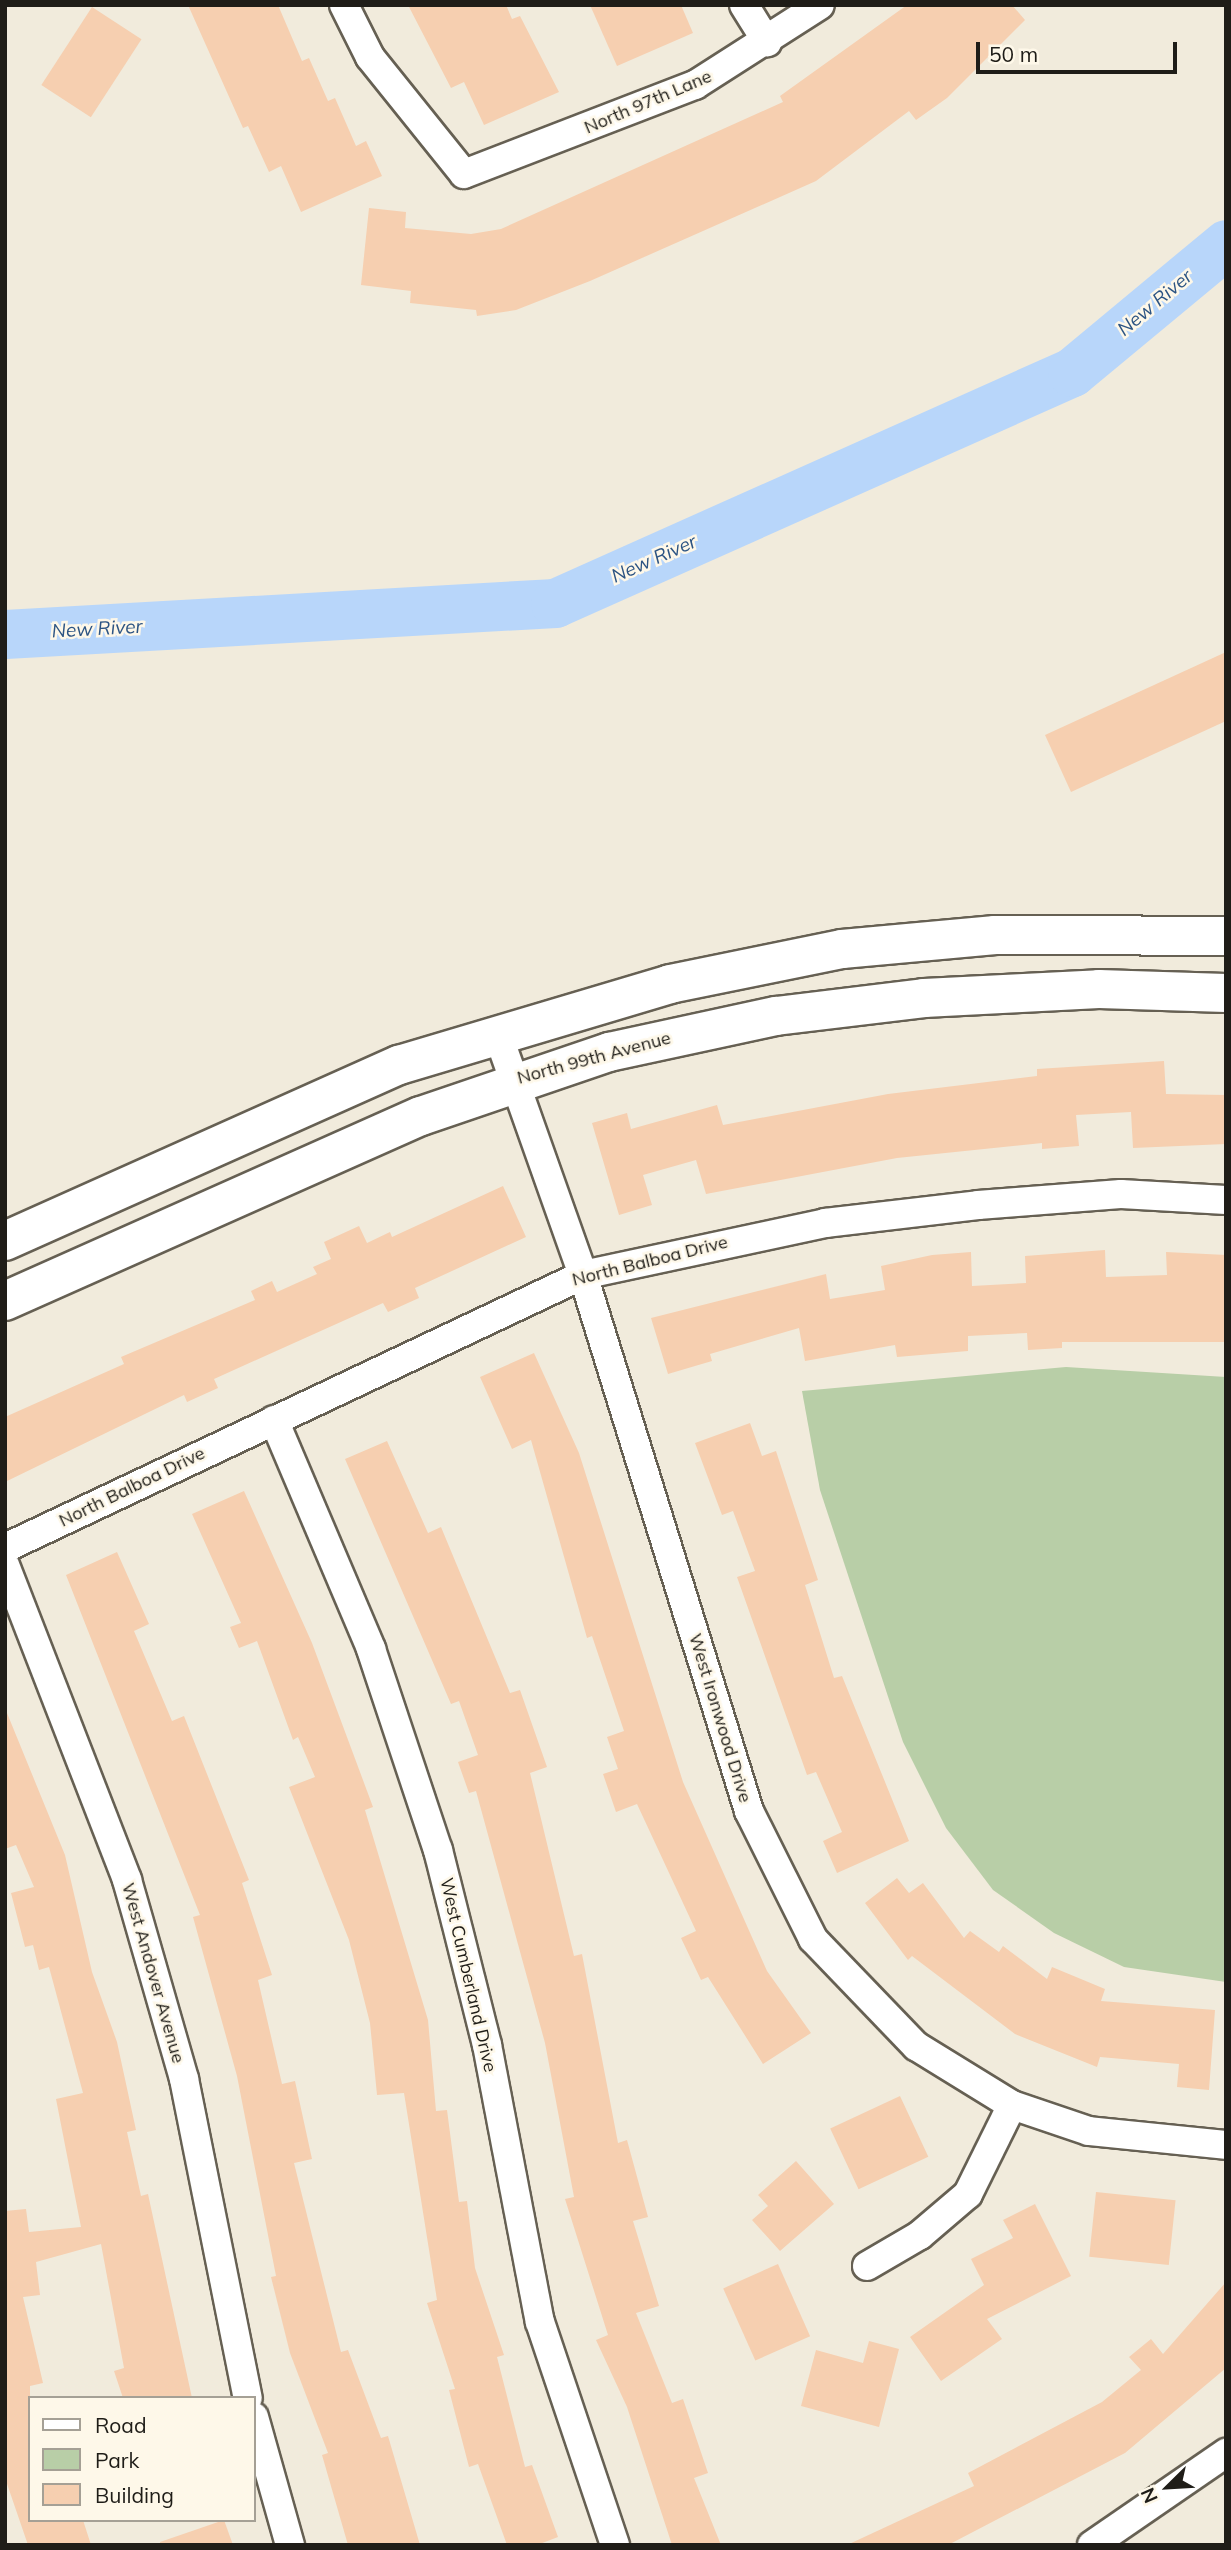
<!DOCTYPE html>
<html>
<head>
<meta charset="utf-8">
<style>
	body { margin:0 }
	#map { position:relative; width:1231px; height:2550px; overflow:hidden; background:#f1ebdc; font-family:Mulish,sans-serif }
	div>[style] { position:absolute }
	.green>* { inset:0; background:#b8cea7 }
	.river>* { height:49px; margin:-24.5px; padding:0 24.5px; transform-origin:24.5px; border-radius:24.5px; background:#b8d6fa }
	.building>* { inset:0; background:#f6cfb0; transform-origin:0 0 }
	.roads { filter:drop-shadow(2px 0 #666053) drop-shadow(-2px 0 #666053) drop-shadow(0 2px #666053) drop-shadow(0 -2px #666053) }
	.minor>* { height:28px; margin:-14px; padding:0 14px; transform-origin:14px; border-radius:14px; background:#fff }
	.secondary>* { height:38px; margin:-19px; padding:0 19px; transform-origin:19px; border-radius:19px; background:#fff }
	span { translate:-50% -50%; white-space:nowrap; text-align:center; line-height:1.15; -webkit-text-stroke:5px #fef8e9; paint-order:stroke }
	.street-label { font-size:18px; color:#1f1d18 }
	.water-label { font-size:19px; color:#2c5483; font-style:italic }
	.frame { position:absolute; inset:0; border:7px solid #1f1d18; pointer-events:none }
	.legend { position:absolute; left:28px; top:2396px; width:228px; height:126px; box-sizing:border-box; background:#fef8e9; border:2px solid #a5a095; margin:0; padding:9px 12px; list-style:none; font-size:21px; color:#1f1d18 }
	.legend li { display:flex; align-items:center; gap:14px; height:35px }
	.legend b { width:35px; border:2px solid #a5a095 }
	.north { position:absolute; left:1133px; top:2452px; width:70px; height:70px; -webkit-text-stroke:5px #fef8e9; paint-order:stroke; rotate:246deg; font-size:19px; font-weight:700; line-height:28px; text-align:center; color:#1f1d18 }
	.north::after { content:''; display:block; margin:auto; width:24px; height:32px; background:#1f1d18; clip-path:polygon(50% 0,100% 100%,50% 72%,0 100%) }
	.scale { position:absolute; left:976px; top:42px; width:201px; height:32px; box-sizing:border-box; border:4px solid #1f1d18; border-top:0; padding-left:9px; font-size:21px; line-height:24px; white-space:nowrap; color:#1f1d18; -webkit-text-stroke:5px #fef8e9; paint-order:stroke }
</style>
</head>
<body>
<div id="map">
	<div class="green">
		<i style="clip-path:polygon(1066px 1367px,1226px 1377px,1226px 1982px,1124px 1967px,1054px 1933px,993px 1890px,946px 1828px,903px 1742px,820px 1490px,802px 1391px)"></i>
	</div>
	<div class="river">
		<i style="left:5px;top:634px;width:551px;rotate:-3.23deg"></i>
		<i style="left:555px;top:603px;width:566px;rotate:-24.08deg"></i>
		<i style="left:1072px;top:372px;width:200px;rotate:-39.7deg"></i>
	</div>
	<div class="building">
		<i style="clip-path:polygon(188px 5px,278px 5px,302px 61px,309px 58px,328px 101px,335px 98px,356px 146px,366px 141px,382px 176px,301px 212px,281px 166px,269px 172px,248px 126px,243px 128px)"></i>
		<i style="clip-path:polygon(408px 5px,506px 5px,512px 19px,520px 16px,559px 92px,484px 125px,464px 82px,451px 88px)"></i>
		<i style="clip-path:polygon(590px 5px,681px 5px,693px 33px,617px 66px)"></i>
		<i style="clip-path:polygon(907px 5px,1012px 5px,1025px 20px,947px 98px,916px 120px,909px 111px,816px 181px,590px 281px,516px 310px,477px 316px,476px 310px,410px 303px,411px 291px,361px 285px,369px 208px,406px 212px,405px 228px,471px 234px,501px 229px,783px 102px,780px 96px)"></i>
		<i style="left:92px;top:7px;width:59px;height:93px;rotate:33deg"></i>
		<i style="clip-path:polygon(1226px 652px,1226px 721px,1071px 792px,1045px 735px)"></i>
		<i style="clip-path:polygon(1164px 1061px,1166px 1094px,1226px 1095px,1226px 1144px,1133px 1148px,1131px 1112px,1076px 1115px,1079px 1146px,1042px 1149px,1042px 1143px,897px 1158px,706px 1194px,696px 1160px,643px 1175px,652px 1205px,619px 1215px,592px 1123px,627px 1113px,631px 1129px,717px 1105px,723px 1125px,888px 1094px,1037px 1076px,1037px 1069px)"></i>
		<i style="clip-path:polygon(503px 1186px,526px 1237px,415px 1288px,419px 1298px,388px 1312px,383px 1303px,214px 1379px,218px 1388px,187px 1402px,184px 1395px,5px 1482px,5px 1417px,124px 1364px,121px 1357px,255px 1300px,251px 1291px,272px 1281px,277px 1292px,317px 1274px,313px 1267px,331px 1259px,324px 1242px,359px 1226px,367px 1243px,390px 1232px,392px 1237px)"></i>
		<i style="clip-path:polygon(1105px 1250px,1106px 1277px,1167px 1275px,1166px 1252px,1226px 1255px,1226px 1342px,1062px 1342px,1062px 1348px,1028px 1350px,1027px 1333px,968px 1336px,968px 1351px,897px 1357px,895px 1345px,805px 1361px,799px 1328px,710px 1354px,712px 1361px,668px 1374px,651px 1318px,826px 1274px,830px 1299px,885px 1290px,881px 1266px,932px 1255px,971px 1252px,972px 1286px,1026px 1283px,1025px 1256px)"></i>
		<i style="clip-path:polygon(534px 1353px,579px 1453px,683px 1782px,767px 1971px,811px 2033px,763px 2064px,708px 1977px,701px 1980px,681px 1938px,696px 1931px,637px 1804px,616px 1812px,603px 1774px,618px 1769px,607px 1737px,624px 1731px,592px 1636px,587px 1638px,531px 1440px,512px 1449px,480px 1377px)"></i>
		<i style="clip-path:polygon(750px 1423px,762px 1456px,776px 1451px,818px 1580px,805px 1585px,834px 1678px,842px 1676px,909px 1841px,837px 1873px,823px 1841px,842px 1832px,816px 1772px,807px 1775px,737px 1577px,755px 1571px,733px 1511px,722px 1515px,695px 1443px)"></i>
		<i style="clip-path:polygon(387px 1441px,428px 1533px,441px 1527px,510px 1693px,520px 1690px,547px 1767px,530px 1773px,574px 1956px,582px 1954px,618px 2143px,627px 2140px,648px 2217px,633px 2221px,659px 2306px,636px 2313px,672px 2403px,683px 2399px,708px 2473px,694px 2478px,721px 2545px,672px 2545px,627px 2407px,596px 2340px,608px 2335px,565px 2199px,574px 2197px,545px 2043px,476px 1791px,469px 1793px,458px 1762px,478px 1755px,459px 1701px,451px 1704px,345px 1459px)"></i>
		<i style="clip-path:polygon(244px 1491px,312px 1643px,373px 1807px,365px 1810px,428px 2020px,436px 2111px,447px 2110px,459px 2202px,467px 2201px,475px 2268px,504px 2355px,497px 2357px,525px 2467px,532px 2465px,558px 2537px,537px 2545px,507px 2545px,478px 2464px,469px 2467px,449px 2390px,455px 2389px,427px 2303px,437px 2300px,404px 2093px,377px 2095px,370px 2023px,349px 1940px,289px 1787px,315px 1777px,298px 1737px,293px 1740px,257px 1641px,239px 1648px,230px 1627px,241px 1623px,192px 1514px)"></i>
		<i style="clip-path:polygon(117px 1552px,149px 1624px,134px 1631px,172px 1721px,184px 1716px,249px 1880px,242px 1883px,272px 1975px,258px 1980px,282px 2084px,295px 2081px,312px 2159px,294px 2163px,341px 2352px,348px 2350px,381px 2438px,388px 2436px,420px 2545px,348px 2545px,322px 2455px,328px 2453px,290px 2353px,271px 2277px,276px 2276px,237px 2076px,193px 1917px,200px 1915px,66px 1575px)"></i>
		<i style="clip-path:polygon(7px 1713px,65px 1855px,92px 1972px,117px 2042px,136px 2130px,127px 2132px,141px 2196px,148px 2194px,192px 2398px,123px 2398px,114px 2371px,124px 2368px,101px 2244px,36px 2262px,40px 2295px,23px 2297px,43px 2383px,30px 2386px,30px 2520px,83px 2520px,91px 2545px,28px 2545px,5px 2478px,5px 2211px,26px 2209px,29px 2232px,81px 2227px,56px 2099px,83px 2093px,49px 1967px,39px 1970px,33px 1945px,25px 1947px,11px 1893px,34px 1887px,16px 1845px,5px 1849px)"></i>
		<i style="clip-path:polygon(897px 1878px,909px 1893px,923px 1883px,964px 1938px,970px 1931px,999px 1952px,1003px 1946px,1047px 1979px,1052px 1967px,1105px 1989px,1101px 2001px,1215px 2010px,1209px 2090px,1177px 2087px,1179px 2064px,1100px 2057px,1097px 2067px,1015px 2034px,912px 1956px,908px 1960px,865px 1903px)"></i>
		<i style="left:900px;top:2096px;width:67px;height:77px;rotate:65deg"></i>
		<i style="clip-path:polygon(796px 2161px,834px 2204px,780px 2251px,752px 2220px,768px 2206px,758px 2195px)"></i>
		<i style="left:1096px;top:2192px;width:80px;height:65px;rotate:6deg"></i>
		<i style="clip-path:polygon(1035px 2204px,1071px 2276px,987px 2319px,1002px 2339px,941px 2381px,910px 2337px,984px 2285px,971px 2259px,1013px 2238px,1003px 2220px)"></i>
		<i style="left:778px;top:2264px;width:79px;height:60px;rotate:66deg"></i>
		<i style="clip-path:polygon(1226px 2282px,1226px 2368px,1125px 2453px,948px 2545px,847px 2545px,974px 2486px,968px 2473px,1102px 2402px,1141px 2370px,1129px 2357px,1151px 2339px,1163px 2354px)"></i>
		<i style="clip-path:polygon(869px 2341px,899px 2349px,879px 2427px,801px 2406px,816px 2350px,863px 2363px)"></i>
		<i style="clip-path:polygon(224px 2520px,233px 2545px,160px 2545px,160px 2542px)"></i>
	</div>
	<div class="roads">
		<div class="minor">
			<i style="left:344px;top:5px;width:58px;rotate:63.4deg"></i>
			<i style="left:370px;top:57px;width:150px;rotate:51.2deg"></i>
			<i style="left:464px;top:174px;width:248px;rotate:-21.1deg"></i>
			<i style="left:695px;top:85px;width:148px;rotate:-32.6deg"></i>
			<i style="left:744px;top:5px;width:44px;rotate:58.1deg"></i>
			<i style="left:497px;top:1032px;width:258px;rotate:70.5deg"></i>
			<i style="left:583px;top:1275px;width:561px;rotate:72.79deg"></i>
			<i style="left:749px;top:1811px;width:143px;rotate:63.4deg"></i>
			<i style="left:813px;top:1939px;width:149px;rotate:46.1deg"></i>
			<i style="left:916px;top:2046px;width:113px;rotate:31.6deg"></i>
			<i style="left:1012px;top:2105px;width:81px;rotate:18.7deg"></i>
			<i style="left:1089px;top:2131px;width:138px;rotate:5.8deg"></i>
			<i style="left:274px;top:1420px;width:249px;rotate:67deg"></i>
			<i style="left:371px;top:1649px;width:212px;rotate:71.6deg"></i>
			<i style="left:438px;top:1850px;width:201px;rotate:75.9deg"></i>
			<i style="left:487px;top:2045px;width:282px;rotate:79.2deg"></i>
			<i style="left:540px;top:2322px;width:235px;rotate:71.4deg"></i>
			<i style="left:5px;top:1548px;width:639px;rotate:-25.28deg"></i>
			<i style="left:583px;top:1275px;width:248px;rotate:-12.1deg"></i>
			<i style="left:825px;top:1223px;width:154px;rotate:-6.7deg"></i>
			<i style="left:978px;top:1205px;width:143px;rotate:-4.4deg"></i>
			<i style="left:1121px;top:1194px;width:105px;rotate:3.3deg"></i>
			<i style="left:5px;top:1565px;width:338px;rotate:68.8deg"></i>
			<i style="left:127px;top:1880px;width:207px;rotate:74deg"></i>
			<i style="left:184px;top:2079px;width:325px;rotate:78.7deg"></i>
			<i style="left:867px;top:2266px;width:61px;rotate:-30.3deg"></i>
			<i style="left:920px;top:2235px;width:63px;rotate:-40.5deg"></i>
			<i style="left:968px;top:2194px;width:99px;rotate:-63.7deg"></i>
			<i style="left:254px;top:2417px;width:133px;rotate:74.3deg"></i>
			<i style="left:1092px;top:2545px;width:163px;rotate:-34.5deg"></i>
		</div>
		<div class="secondary">
			<i style="left:5px;top:1241px;width:432px;rotate:-24.1deg"></i>
			<i style="left:399px;top:1065px;width:283px;rotate:-16.6deg"></i>
			<i style="left:670px;top:984px;width:176px;rotate:-11.5deg"></i>
			<i style="left:842px;top:949px;width:154px;rotate:-5.2deg"></i>
			<i style="left:995px;top:935px;width:231px;rotate:0.2deg"></i>
			<i style="left:5px;top:1301px;width:455px;rotate:-24deg"></i>
			<i style="left:421px;top:1116px;width:199px;rotate:-18.8deg"></i>
			<i style="left:609px;top:1052px;width:171px;rotate:-12.2deg"></i>
			<i style="left:776px;top:1016px;width:149px;rotate:-6.9deg"></i>
			<i style="left:924px;top:998px;width:175px;rotate:-2.9deg"></i>
			<i style="left:1099px;top:989px;width:127px;rotate:1.8deg"></i>
		</div>
	</div>
	<div class="street-label">
		<span style="left:648px;top:102px;rotate:-23deg">North 97th Lane</span>
		<span style="left:594px;top:1058px;rotate:-15deg">North 99th Avenue</span>
		<span style="left:650px;top:1261px;rotate:-14deg">North Balboa Drive</span>
		<span style="left:132px;top:1487px;rotate:-26deg">North Balboa Drive</span>
		<span style="left:720px;top:1718px;rotate:73deg">West Ironwood Drive</span>
		<span style="left:153px;top:1973px;rotate:74deg">West Andover Avenue</span>
		<span style="left:468px;top:1975px;rotate:77deg">West Cumberland Drive</span>
	</div>
	<div class="water-label">
		<span style="left:1155px;top:303px;rotate:-40deg">New River</span>
		<span style="left:654px;top:559px;rotate:-24deg">New River</span>
		<span style="left:97px;top:629px;rotate:-3deg">New River</span>
	</div>
	<div class="frame"></div>
	<ul class="legend">
	<li><b style="height:9px;background:#fff"></b>Road</li>
	<li><b style="height:19px;background:#b8cea7"></b>Park</li>
	<li><b style="height:19px;background:#f6cfb0"></b>Building</li>
	</ul>
	<div class="north">N</div>
	<div class="scale">50 m</div>
</div>
</body>
</html>
